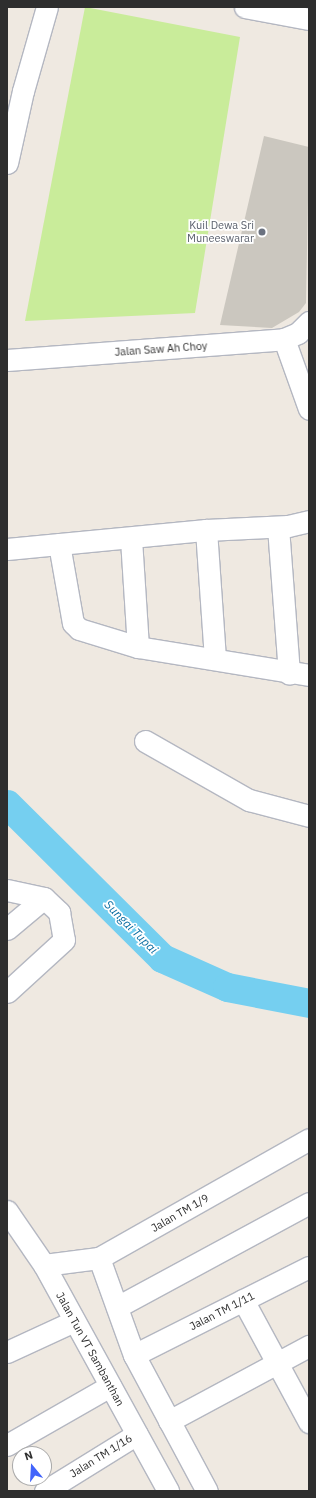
<!DOCTYPE html>
<html>
<head>
<meta charset="utf-8">
<style>
	body { margin:0 }
	#map { position:relative; width:316px; height:1498px; overflow:hidden; background:#efe9e1; font-family:"IBM Plex Sans",sans-serif }
	div>[style] { position:absolute }
	.pitch>* { inset:0; background:#c9ec9a }
	.river>* { height:29px; margin:-14.5px; padding:0 14.5px; transform-origin:14.5px; border-radius:14.5px; background:#75cff0 }
	.building>* { inset:0; background:#cbc7bf }
	.roads { filter:drop-shadow(1px 0 #b4b7c1) drop-shadow(-1px 0 #b4b7c1) drop-shadow(0 1px #b4b7c1) drop-shadow(0 -1px #b4b7c1) }
	.minor>* { height:21px; margin:-10.5px; padding:0 10.5px; transform-origin:10.5px; border-radius:10.5px; background:#fff }
	.dots>* { width:11px; height:11px; translate:-50% -50%; box-sizing:border-box; border:2px solid #fff; border-radius:50% }
	span { translate:-50% -50%; white-space:nowrap; text-align:center; line-height:1.15; -webkit-text-stroke:3.5px #fff; paint-order:stroke }
	.worship-label { font-size:11px; color:#5b616d }
	.right { translate:-100% -50%; text-align:right }
	.street-label { font-size:11px; color:#2e2e2e }
	.water-label { font-size:12px; color:#0d6fa3; font-style:italic }
	.frame { position:absolute; inset:0; border:8px solid #2e2e2e; pointer-events:none }
	.north { position:absolute; left:12px; top:1446px; width:40px; height:40px; box-sizing:border-box; background:#fff; border:1px solid #ababab; border-radius:50%; rotate:342deg; font-size:11px; font-weight:700; line-height:16px; text-align:center; color:#2e2e2e }
	.north::after { content:''; display:block; margin:auto; width:14px; height:18px; background:#4264fb; clip-path:polygon(50% 0,100% 100%,50% 72%,0 100%) }
</style>
</head>
<body>
<div id="map">
	<div class="pitch">
		<i style="clip-path:polygon(85px 7px,240px 37px,195px 313px,25px 321px)"></i>
	</div>
	<div class="river">
		<i style="left:7px;top:804px;width:218px;rotate:44.8deg"></i>
		<i style="left:162px;top:958px;width:71px;rotate:24deg"></i>
		<i style="left:227px;top:987px;width:84px;rotate:11deg"></i>
	</div>
	<div class="building">
		<i style="clip-path:polygon(264px 136px,309px 147px,306px 303px,299px 312px,272px 328px,220px 325px)"></i>
	</div>
	<div class="roads">
		<div class="minor">
			<i style="left:245px;top:7px;width:65px;rotate:10.6deg"></i>
			<i style="left:7px;top:163px;width:74px;rotate:-77.5deg"></i>
			<i style="left:23px;top:91px;width:87px;rotate:-74.1deg"></i>
			<i style="left:284px;top:339px;width:74px;rotate:70.3deg"></i>
			<i style="left:7px;top:360px;width:278px;rotate:-4.3deg"></i>
			<i style="left:284px;top:339px;width:15px;rotate:-23deg"></i>
			<i style="left:298px;top:333px;width:16px;rotate:-45deg"></i>
			<i style="left:278px;top:527px;width:147px;rotate:85.7deg"></i>
			<i style="left:206px;top:530px;width:129px;rotate:86deg"></i>
			<i style="left:131px;top:539px;width:108px;rotate:86.3deg"></i>
			<i style="left:59px;top:544px;width:80px;rotate:80deg"></i>
			<i style="left:73px;top:623px;width:8px;rotate:45deg"></i>
			<i style="left:79px;top:629px;width:62px;rotate:17deg"></i>
			<i style="left:138px;top:647px;width:173px;rotate:9.3deg"></i>
			<i style="left:7px;top:549px;width:200px;rotate:-5.5deg"></i>
			<i style="left:206px;top:530px;width:82px;rotate:-2.8deg"></i>
			<i style="left:288px;top:526px;width:22px;rotate:-13deg"></i>
			<i style="left:145px;top:741px;width:120px;rotate:29.6deg"></i>
			<i style="left:249px;top:800px;width:62px;rotate:14.9deg"></i>
			<i style="left:7px;top:890px;width:38px;rotate:12deg"></i>
			<i style="left:44px;top:898px;width:21px;rotate:43deg"></i>
			<i style="left:59px;top:912px;width:28px;rotate:80deg"></i>
			<i style="left:64px;top:940px;width:77px;rotate:137.6deg"></i>
			<i style="left:7px;top:929px;width:48px;rotate:-40deg"></i>
			<i style="left:7px;top:1211px;width:65px;rotate:55.6deg"></i>
			<i style="left:44px;top:1265px;width:258px;rotate:61.2deg"></i>
			<i style="left:99px;top:1258px;width:103px;rotate:70.2deg"></i>
			<i style="left:134px;top:1355px;width:154px;rotate:61.8deg"></i>
			<i style="left:44px;top:1265px;width:55px;rotate:-7.3deg"></i>
			<i style="left:99px;top:1258px;width:241px;rotate:-29.5deg"></i>
			<i style="left:243px;top:1300px;width:139px;rotate:61.6deg"></i>
			<i style="left:117px;top:1307px;width:218px;rotate:-28.4deg"></i>
			<i style="left:7px;top:1352px;width:74px;rotate:-24.8deg"></i>
			<i style="left:134px;top:1355px;width:196px;rotate:-26.7deg"></i>
			<i style="left:169px;top:1421px;width:159px;rotate:-28.2deg"></i>
			<i style="left:7px;top:1445px;width:119px;rotate:-29.8deg"></i>
			<i style="left:45px;top:1491px;width:108px;rotate:-31.8deg"></i>
		</div>
	</div>
	<div class="dots">
		<i style="left:262px;top:232px;background:#6b7280"></i>
	</div>
	<div class="worship-label">
		<span class="right" style="left:254px;top:232px">Kuil Dewa Sri<br>Muneeswarar</span>
	</div>
	<div class="street-label">
		<span style="left:161px;top:349px;rotate:-4deg">Jalan Saw Ah Choy</span>
		<span style="left:180px;top:1213px;rotate:-30deg">Jalan TM 1/9</span>
		<span style="left:222px;top:1311px;rotate:-27deg">Jalan TM 1/11</span>
		<span style="left:90px;top:1349px;rotate:61deg">Jalan Tun VT Sambanthan</span>
		<span style="left:101px;top:1456px;rotate:-32deg">Jalan TM 1/16</span>
	</div>
	<div class="water-label">
		<span style="left:131px;top:927px;rotate:45deg">Sungai Tupai</span>
	</div>
	<div class="frame"></div>
	<div class="north">N</div>
</div>
</body>
</html>
